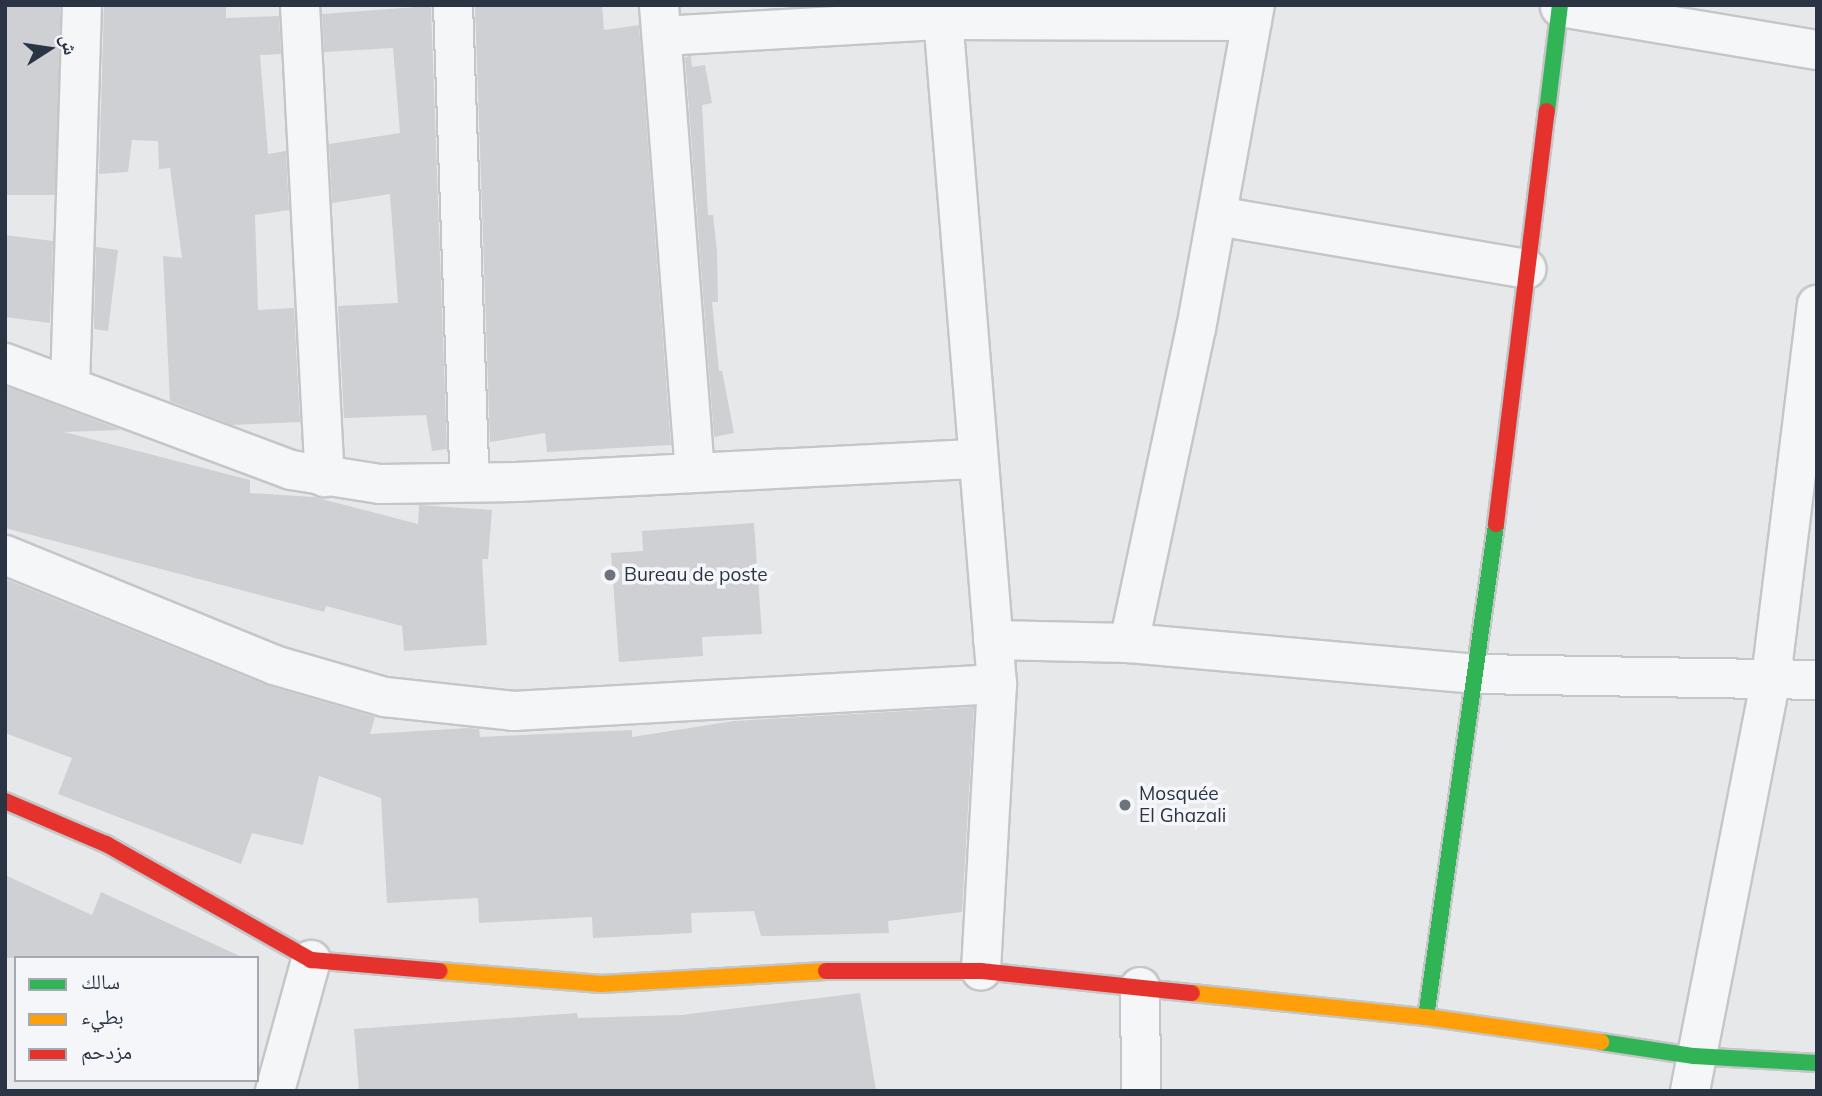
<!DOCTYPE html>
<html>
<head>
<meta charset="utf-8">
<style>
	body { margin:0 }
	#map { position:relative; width:1822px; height:1096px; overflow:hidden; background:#e6e8ea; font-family:Mulish,"Noto Naskh Arabic",sans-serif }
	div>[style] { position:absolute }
	.building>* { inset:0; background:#ced0d3; transform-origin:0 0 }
	.roads { filter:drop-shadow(2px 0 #c4c6c8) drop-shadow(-2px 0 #c4c6c8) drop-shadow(0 2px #c4c6c8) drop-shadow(0 -2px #c4c6c8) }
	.street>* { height:38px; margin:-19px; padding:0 19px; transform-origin:19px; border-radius:19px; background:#f5f6f7 }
	.fast>* { height:16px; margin:-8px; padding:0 8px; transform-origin:8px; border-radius:8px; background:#30b455 }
	.slow>* { height:16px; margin:-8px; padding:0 8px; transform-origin:8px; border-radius:8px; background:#ff9f0a }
	.jam>* { height:16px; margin:-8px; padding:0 8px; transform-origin:8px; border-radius:8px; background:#e5322d }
	.dots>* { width:19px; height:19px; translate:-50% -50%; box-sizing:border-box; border:4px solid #f4f6f9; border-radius:50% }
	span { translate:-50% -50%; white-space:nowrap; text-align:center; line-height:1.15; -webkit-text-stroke:7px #f4f6f9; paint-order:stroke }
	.poi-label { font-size:19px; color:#2b3445 }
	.left { translate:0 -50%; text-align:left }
	.frame { position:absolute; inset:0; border:7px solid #2b3445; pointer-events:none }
	.legend { position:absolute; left:14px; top:956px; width:245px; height:126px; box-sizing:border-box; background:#f4f6f9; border:2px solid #a4a8b1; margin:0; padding:9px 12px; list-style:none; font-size:21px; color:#2b3445 }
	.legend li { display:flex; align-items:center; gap:14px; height:35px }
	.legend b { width:35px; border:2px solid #a4a8b1 }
	.north { position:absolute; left:14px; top:14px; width:70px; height:70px; -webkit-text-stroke:5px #f4f6f9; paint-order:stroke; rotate:78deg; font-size:19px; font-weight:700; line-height:28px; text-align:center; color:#2b3445 }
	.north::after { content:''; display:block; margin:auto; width:24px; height:32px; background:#2b3445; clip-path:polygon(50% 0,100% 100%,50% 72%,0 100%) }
</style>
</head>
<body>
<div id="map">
	<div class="building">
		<i style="left:5px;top:5px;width:55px;height:190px"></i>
		<i style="clip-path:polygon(104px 5px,226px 5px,226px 18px,279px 16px,281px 54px,260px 55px,268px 154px,286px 151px,289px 210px,255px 215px,258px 310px,294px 308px,300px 422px,232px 425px,170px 401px,163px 256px,182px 258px,170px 168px,159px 169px,158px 141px,132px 140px,128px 172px,99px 174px)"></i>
		<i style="clip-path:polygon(475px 5px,602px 5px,604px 30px,639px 25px,671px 445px,547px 452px,545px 433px,490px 442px)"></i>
		<i style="clip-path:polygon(431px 6px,447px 449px,432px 451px,426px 415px,344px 418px,338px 306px,398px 303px,390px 194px,332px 203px,329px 144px,400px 133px,393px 48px,324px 52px,322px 14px)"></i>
		<i style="clip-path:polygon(691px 56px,692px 67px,705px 65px,712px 103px,702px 105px,708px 215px,713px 215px,717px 251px,718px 302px,712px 302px,719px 371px,722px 371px,734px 433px,714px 437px,685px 57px)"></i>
		<i style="clip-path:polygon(5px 235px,53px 241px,50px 323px,5px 317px)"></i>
		<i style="clip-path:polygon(96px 247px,118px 250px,108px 331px,94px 329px)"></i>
		<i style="clip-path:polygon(5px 386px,121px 430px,64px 432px,250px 480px,250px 493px,314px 497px,418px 524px,419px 505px,492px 510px,488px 559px,482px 559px,487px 645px,404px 651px,402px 626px,326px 606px,324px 612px,5px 528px)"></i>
		<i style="clip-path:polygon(754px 523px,762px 634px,702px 637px,703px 656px,619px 662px,611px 553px,643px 551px,642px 531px)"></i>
		<i style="clip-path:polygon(5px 579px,266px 685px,375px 717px,370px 734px,468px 728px,479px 729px,480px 737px,632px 730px,632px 737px,734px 721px,974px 707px,962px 912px,888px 921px,889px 933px,773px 936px,761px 936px,754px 911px,691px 913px,692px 933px,593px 938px,592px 917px,479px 923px,478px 898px,387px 903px,381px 798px,319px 776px,303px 845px,252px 833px,241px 864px,58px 794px,72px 758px,5px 733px)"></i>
		<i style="clip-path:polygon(5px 875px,92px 915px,101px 892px,244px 958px,5px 958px)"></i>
		<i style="clip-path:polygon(860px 993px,876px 1091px,359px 1091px,354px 1029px,577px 1013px,578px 1018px,681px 1015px)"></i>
	</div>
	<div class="roads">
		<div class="street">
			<i style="left:300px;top:5px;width:473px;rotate:87deg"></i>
			<i style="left:453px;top:5px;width:477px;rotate:88deg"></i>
			<i style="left:659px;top:5px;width:469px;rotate:85.6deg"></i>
			<i style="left:942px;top:5px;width:681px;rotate:85.37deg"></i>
			<i style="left:997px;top:684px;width:287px;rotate:93.2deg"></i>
			<i style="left:1560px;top:7px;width:261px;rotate:9.5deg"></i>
			<i style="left:662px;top:36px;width:280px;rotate:-3.3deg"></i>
			<i style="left:942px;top:20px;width:310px;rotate:0.2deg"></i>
			<i style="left:1217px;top:216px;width:314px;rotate:9.7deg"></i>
			<i style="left:5px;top:363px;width:305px;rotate:20.5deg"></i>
			<i style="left:291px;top:470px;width:90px;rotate:8.9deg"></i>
			<i style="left:380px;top:484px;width:137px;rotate:-0.8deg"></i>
			<i style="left:517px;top:482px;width:461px;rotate:-2.9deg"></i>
			<i style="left:70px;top:386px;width:381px;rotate:-88.2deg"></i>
			<i style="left:5px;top:555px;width:291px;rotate:22.2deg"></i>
			<i style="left:274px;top:665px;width:116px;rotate:16.1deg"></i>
			<i style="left:385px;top:697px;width:129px;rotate:6.2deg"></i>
			<i style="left:513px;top:711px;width:485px;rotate:-3.2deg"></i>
			<i style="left:993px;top:640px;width:136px;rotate:1.3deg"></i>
			<i style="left:1129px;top:643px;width:349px;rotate:5.1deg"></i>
			<i style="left:1477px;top:674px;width:340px;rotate:1deg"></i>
			<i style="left:1129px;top:643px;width:321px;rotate:-78deg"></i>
			<i style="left:1196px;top:329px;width:329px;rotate:-79.7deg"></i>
			<i style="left:1140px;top:987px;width:104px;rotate:89.4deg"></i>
			<i style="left:275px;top:1091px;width:136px;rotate:-74.6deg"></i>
			<i style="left:1690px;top:1091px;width:421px;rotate:-78.9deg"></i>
			<i style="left:1771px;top:678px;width:376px;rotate:-83deg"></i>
		</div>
		<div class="fast">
			<i style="left:1547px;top:111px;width:107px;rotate:-83deg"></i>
			<i style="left:1426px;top:1017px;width:498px;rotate:-81.9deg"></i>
			<i style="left:1601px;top:1042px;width:94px;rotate:8.6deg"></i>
			<i style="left:1694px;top:1056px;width:123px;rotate:3.3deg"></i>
		</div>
		<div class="slow">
			<i style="left:440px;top:971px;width:162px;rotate:4.6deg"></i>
			<i style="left:601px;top:984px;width:225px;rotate:-3.3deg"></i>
			<i style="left:1192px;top:993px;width:235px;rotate:5.9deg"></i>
			<i style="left:1426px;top:1017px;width:177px;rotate:8.1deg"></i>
		</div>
		<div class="jam">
			<i style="left:1496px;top:524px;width:416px;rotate:-83deg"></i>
			<i style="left:5px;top:801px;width:110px;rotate:23.1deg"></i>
			<i style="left:106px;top:844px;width:236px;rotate:29.5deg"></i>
			<i style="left:311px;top:960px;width:129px;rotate:4.9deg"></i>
			<i style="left:826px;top:971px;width:155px"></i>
			<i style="left:981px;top:971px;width:212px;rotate:6deg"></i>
		</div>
	</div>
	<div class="dots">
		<i style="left:610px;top:575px;background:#6c737f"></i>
		<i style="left:1125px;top:805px;background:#6c737f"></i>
	</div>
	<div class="poi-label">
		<span class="left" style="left:624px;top:575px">Bureau de poste</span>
		<span class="left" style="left:1139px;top:805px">Mosquée<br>El Ghazali</span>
	</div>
	<div class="frame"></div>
	<ul class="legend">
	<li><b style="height:9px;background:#30b455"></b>سالك</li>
	<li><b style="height:9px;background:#ff9f0a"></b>بطيء</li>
	<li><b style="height:9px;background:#e5322d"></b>مزدحم</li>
	</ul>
	<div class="north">ش</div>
</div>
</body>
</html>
